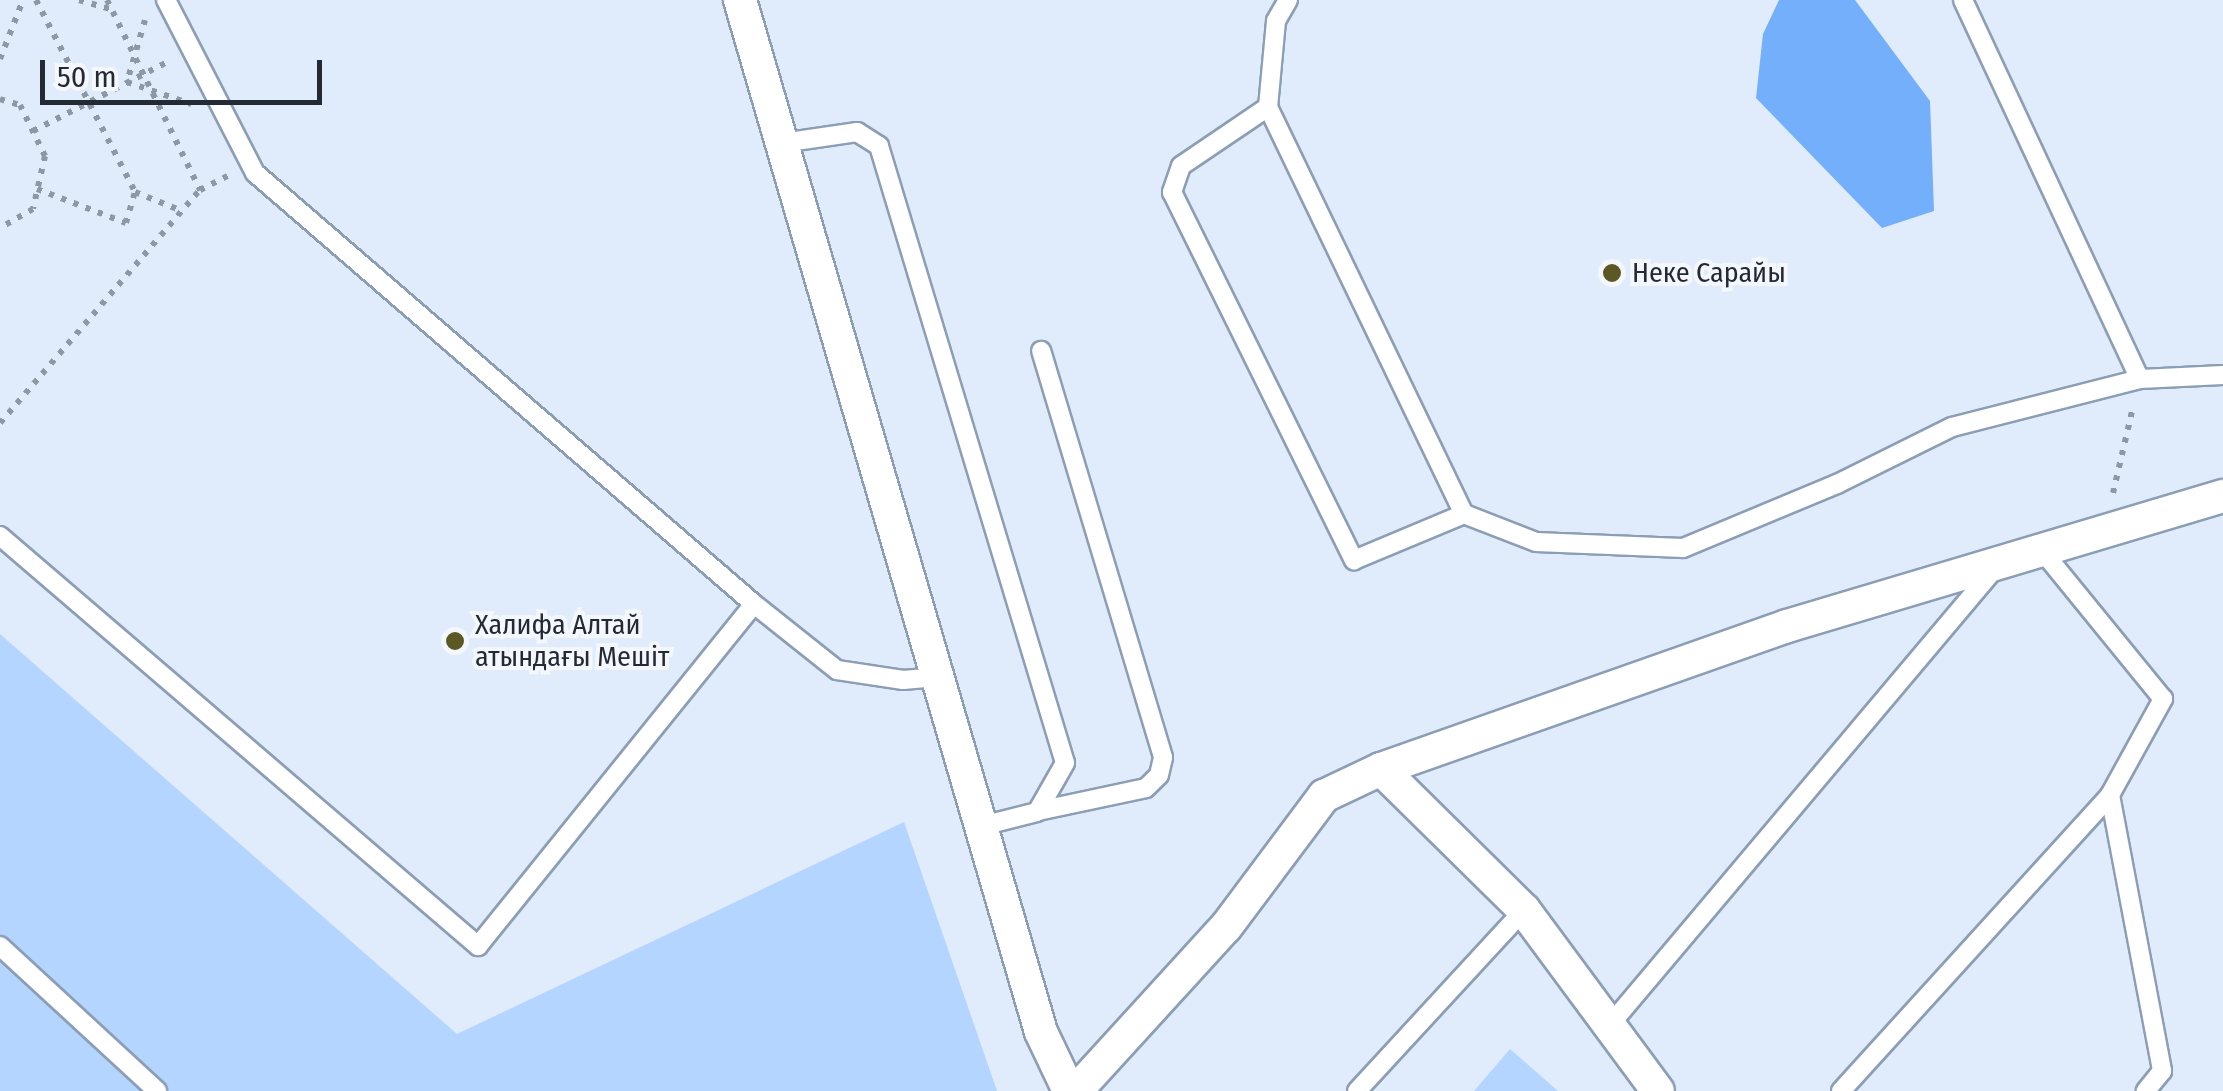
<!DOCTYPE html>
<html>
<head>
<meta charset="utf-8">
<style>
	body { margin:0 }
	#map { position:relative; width:2223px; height:1091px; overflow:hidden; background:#e0ecfb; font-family:"Fira Sans Condensed",sans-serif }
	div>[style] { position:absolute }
	.green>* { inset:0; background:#b4d5ff }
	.forest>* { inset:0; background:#73affa }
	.path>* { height:6px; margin-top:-3px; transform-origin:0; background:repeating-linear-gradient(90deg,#8e98a4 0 5px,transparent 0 13px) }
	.roads { filter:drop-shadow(2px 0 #8c9eb6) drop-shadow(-2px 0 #8c9eb6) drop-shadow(0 2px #8c9eb6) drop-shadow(0 -2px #8c9eb6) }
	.lane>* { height:18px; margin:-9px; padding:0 9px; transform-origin:9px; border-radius:9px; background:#fff }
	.street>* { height:32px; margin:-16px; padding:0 16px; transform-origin:16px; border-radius:16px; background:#fff }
	.dots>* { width:28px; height:28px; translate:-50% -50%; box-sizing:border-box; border:5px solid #f4f8fe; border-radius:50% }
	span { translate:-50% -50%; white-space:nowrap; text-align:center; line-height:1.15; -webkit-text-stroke:8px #f4f8fe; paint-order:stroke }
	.poi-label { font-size:28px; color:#232a34 }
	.left { translate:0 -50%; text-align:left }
	.scale { position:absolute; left:40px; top:60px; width:282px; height:45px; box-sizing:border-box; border:5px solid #232a34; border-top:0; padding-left:12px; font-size:30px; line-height:35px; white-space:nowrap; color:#232a34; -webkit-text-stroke:8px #f4f8fe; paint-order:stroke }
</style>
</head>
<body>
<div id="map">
	<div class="green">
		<i style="clip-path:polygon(0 634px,457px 1034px,904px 822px,997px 1091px,0 1091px)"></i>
		<i style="clip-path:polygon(1510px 1049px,1558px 1091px,1474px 1091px)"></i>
	</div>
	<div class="forest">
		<i style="clip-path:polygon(1779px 0,1855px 0,1930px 101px,1934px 211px,1882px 228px,1756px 98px,1763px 34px)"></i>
	</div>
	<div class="path">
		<i style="left:36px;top:0;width:216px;rotate:62.7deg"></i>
		<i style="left:79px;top:0;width:32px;rotate:16deg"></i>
		<i style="left:107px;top:0;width:212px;rotate:63.9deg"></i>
		<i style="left:200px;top:190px;width:31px;rotate:-27deg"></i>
		<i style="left:145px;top:20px;width:65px;rotate:106.2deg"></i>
		<i style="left:127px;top:82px;width:68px;rotate:19deg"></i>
		<i style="left:0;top:59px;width:63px;rotate:-68.7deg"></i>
		<i style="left:0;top:99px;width:21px;rotate:17deg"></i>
		<i style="left:20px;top:105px;width:57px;rotate:63.9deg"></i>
		<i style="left:45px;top:156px;width:54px;rotate:102.8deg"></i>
		<i style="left:33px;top:209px;width:38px;rotate:150deg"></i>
		<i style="left:33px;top:131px;width:153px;rotate:-27.2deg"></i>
		<i style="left:37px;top:189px;width:95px;rotate:20.9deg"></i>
		<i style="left:126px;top:223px;width:32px;rotate:-74deg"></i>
		<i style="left:135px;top:192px;width:51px;rotate:22deg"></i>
		<i style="left:0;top:423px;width:307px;rotate:-49.4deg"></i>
		<i style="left:2113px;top:493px;width:88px;rotate:-76.9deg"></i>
	</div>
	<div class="roads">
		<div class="lane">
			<i style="left:1288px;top:0;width:24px;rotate:120deg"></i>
			<i style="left:1276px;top:21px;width:86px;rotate:95.3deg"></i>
			<i style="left:1268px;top:107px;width:105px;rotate:145.9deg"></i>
			<i style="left:1181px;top:166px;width:28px;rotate:109deg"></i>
			<i style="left:1172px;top:192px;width:411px;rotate:63.7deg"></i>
			<i style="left:1354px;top:560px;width:119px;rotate:-22.7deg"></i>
			<i style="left:1464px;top:514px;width:77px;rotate:21.3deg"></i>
			<i style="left:1536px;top:542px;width:147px;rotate:2.3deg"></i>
			<i style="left:1683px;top:548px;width:167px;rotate:-22.6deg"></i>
			<i style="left:1837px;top:484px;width:128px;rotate:-26.4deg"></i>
			<i style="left:1952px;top:427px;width:194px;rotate:-14.3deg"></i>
			<i style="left:2140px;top:379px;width:83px;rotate:-2.8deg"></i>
			<i style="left:1963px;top:0;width:418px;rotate:65deg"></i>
			<i style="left:1268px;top:107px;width:452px;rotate:64.3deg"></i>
			<i style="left:782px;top:143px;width:76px;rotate:-8.3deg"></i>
			<i style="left:857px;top:132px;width:26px;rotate:32deg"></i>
			<i style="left:879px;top:146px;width:644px;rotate:73.22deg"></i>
			<i style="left:1065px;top:763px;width:56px;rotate:119.7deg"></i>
			<i style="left:1037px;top:812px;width:57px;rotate:165.7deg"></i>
			<i style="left:0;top:536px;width:630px;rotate:40.62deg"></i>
			<i style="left:478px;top:946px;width:439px;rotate:-51.1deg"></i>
			<i style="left:754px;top:604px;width:659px;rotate:-139.18deg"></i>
			<i style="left:255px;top:173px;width:195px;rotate:-117.2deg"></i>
			<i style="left:754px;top:604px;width:106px;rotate:38.5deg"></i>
			<i style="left:837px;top:670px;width:67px;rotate:8.6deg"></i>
			<i style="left:903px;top:680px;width:35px;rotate:-5deg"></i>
			<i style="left:2110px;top:795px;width:281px;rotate:79.3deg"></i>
			<i style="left:2162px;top:1071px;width:26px;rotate:129deg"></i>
			<i style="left:1038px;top:811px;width:110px;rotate:-12deg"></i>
			<i style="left:1146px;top:788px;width:18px;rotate:-45deg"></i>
			<i style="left:1159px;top:775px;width:18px;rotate:-77deg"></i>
			<i style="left:1163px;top:757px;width:424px;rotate:-106.7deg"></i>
			<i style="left:0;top:946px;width:214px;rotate:42.7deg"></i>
			<i style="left:1609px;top:1026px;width:600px;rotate:-49.86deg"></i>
			<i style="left:1357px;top:1091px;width:246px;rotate:-47.3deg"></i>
			<i style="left:1841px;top:1091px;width:400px;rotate:-47.7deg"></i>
			<i style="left:2110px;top:795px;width:110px;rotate:-61.1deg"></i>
			<i style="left:2163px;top:699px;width:195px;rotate:-129.2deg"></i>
		</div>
		<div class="street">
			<i style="left:740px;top:0;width:1075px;rotate:73.74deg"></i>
			<i style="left:1041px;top:1032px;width:65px;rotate:64.6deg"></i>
			<i style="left:1381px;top:769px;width:201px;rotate:44.6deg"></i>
			<i style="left:1524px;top:910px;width:225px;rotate:53.5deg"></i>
			<i style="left:1076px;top:1091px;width:222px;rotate:-47.6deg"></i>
			<i style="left:1226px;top:927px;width:164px;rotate:-53.2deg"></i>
			<i style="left:1324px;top:796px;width:63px;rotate:-25.3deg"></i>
			<i style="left:1381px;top:769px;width:430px;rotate:-19.4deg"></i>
			<i style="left:1787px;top:626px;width:455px;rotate:-16.6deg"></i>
		</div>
	</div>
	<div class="dots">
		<i style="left:1612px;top:273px;background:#5c5824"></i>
		<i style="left:455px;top:641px;background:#5c5824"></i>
	</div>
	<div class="poi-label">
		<span class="left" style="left:1632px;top:273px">Неке Сарайы</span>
		<span class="left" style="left:475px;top:641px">Халифа Алтай<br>атындағы Мешіт</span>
	</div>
	<div class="scale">50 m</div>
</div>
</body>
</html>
